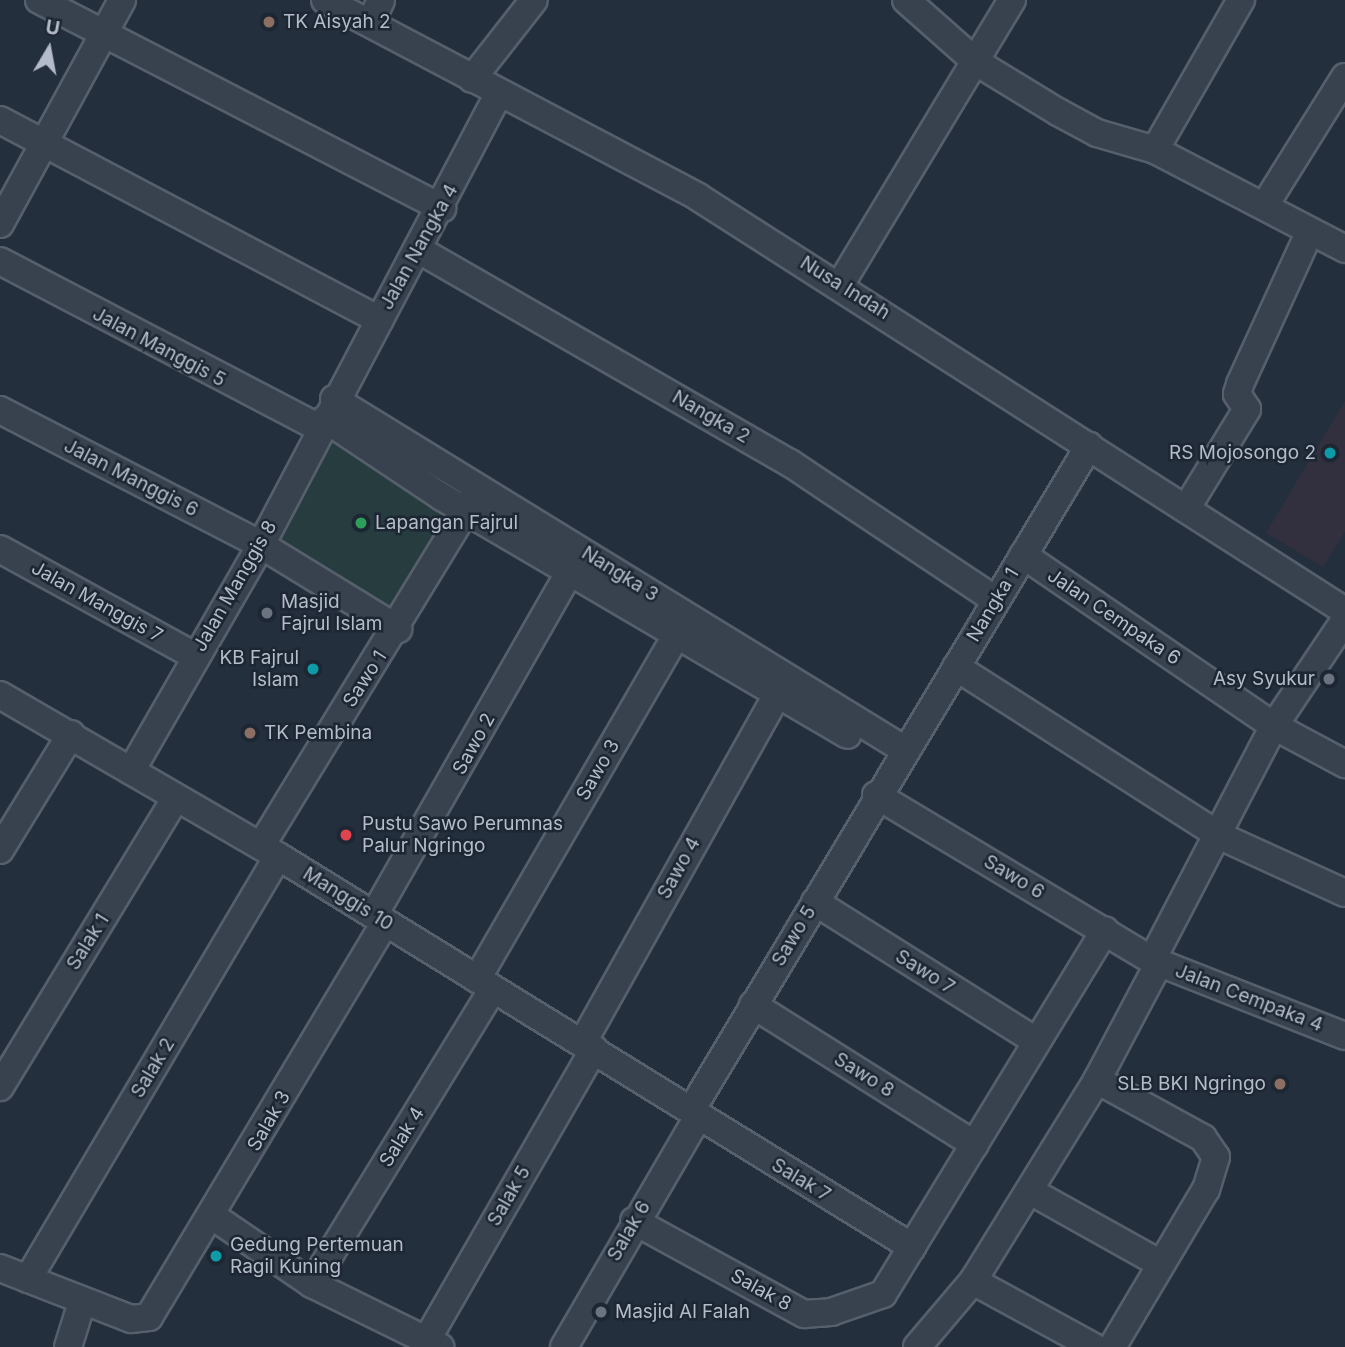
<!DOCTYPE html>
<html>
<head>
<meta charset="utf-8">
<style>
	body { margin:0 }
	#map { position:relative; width:1345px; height:1347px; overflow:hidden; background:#242f3e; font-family:Inter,sans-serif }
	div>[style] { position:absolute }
	.medical>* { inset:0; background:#32303f }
	.green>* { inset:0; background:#263c3f; transform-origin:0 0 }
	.roads { filter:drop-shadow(2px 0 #565f6c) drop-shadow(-2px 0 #565f6c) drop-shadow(0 2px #565f6c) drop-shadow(0 -2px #565f6c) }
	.minor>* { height:26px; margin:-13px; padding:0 13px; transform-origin:13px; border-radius:13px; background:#38414e }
	.dots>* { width:19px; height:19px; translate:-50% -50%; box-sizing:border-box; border:4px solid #1d2633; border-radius:50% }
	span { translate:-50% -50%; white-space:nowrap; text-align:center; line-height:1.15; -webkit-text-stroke:5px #1d2633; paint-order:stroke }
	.poi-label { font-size:19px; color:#b4bcc9 }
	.left { translate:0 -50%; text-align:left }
	.right { translate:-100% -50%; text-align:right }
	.street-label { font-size:19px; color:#b4bcc9 }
	.north { position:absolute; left:14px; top:14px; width:70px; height:70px; -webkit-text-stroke:5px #1d2633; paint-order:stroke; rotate:10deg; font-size:19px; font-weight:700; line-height:28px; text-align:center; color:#b4bcc9 }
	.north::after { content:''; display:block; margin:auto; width:24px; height:32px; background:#b4bcc9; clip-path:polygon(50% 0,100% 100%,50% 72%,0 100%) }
</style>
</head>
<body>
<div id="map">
	<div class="medical">
		<i style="clip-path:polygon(1345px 401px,1345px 531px,1323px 567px,1266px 533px)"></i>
	</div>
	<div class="green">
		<i style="left:328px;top:438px;width:141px;height:112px;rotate:31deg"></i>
	</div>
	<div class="roads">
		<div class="minor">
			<i style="left:39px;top:0;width:454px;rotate:27.3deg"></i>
			<i style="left:325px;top:0;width:422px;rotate:27.8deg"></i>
			<i style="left:698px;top:197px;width:768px;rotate:32.61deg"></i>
			<i style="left:906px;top:0;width:94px;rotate:41.5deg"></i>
			<i style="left:976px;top:62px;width:96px;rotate:31.4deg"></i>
			<i style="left:1058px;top:112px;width:44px;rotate:28.3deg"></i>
			<i style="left:1097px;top:133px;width:60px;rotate:16.3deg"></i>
			<i style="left:1155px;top:150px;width:214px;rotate:27.5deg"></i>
			<i style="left:370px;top:23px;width:25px;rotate:-64deg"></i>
			<i style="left:472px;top:79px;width:100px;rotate:-51.9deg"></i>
			<i style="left:0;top:120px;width:429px;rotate:27.8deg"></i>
			<i style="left:1155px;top:150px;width:173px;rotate:-60.2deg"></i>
			<i style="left:1265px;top:205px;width:151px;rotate:-58deg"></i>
			<i style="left:0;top:224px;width:255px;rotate:-61.4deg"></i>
			<i style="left:419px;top:250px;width:428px;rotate:29.9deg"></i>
			<i style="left:790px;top:463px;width:245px;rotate:33.7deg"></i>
			<i style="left:0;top:261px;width:361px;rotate:27.6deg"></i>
			<i style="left:840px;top:285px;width:333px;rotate:-58.9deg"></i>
			<i style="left:334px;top:399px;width:670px;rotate:31.58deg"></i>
			<i style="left:0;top:410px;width:294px;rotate:27.3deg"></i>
			<i style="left:261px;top:545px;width:161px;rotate:31.5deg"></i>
			<i style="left:325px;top:419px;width:141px;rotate:33.7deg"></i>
			<i style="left:442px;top:497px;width:470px;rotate:30.4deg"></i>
			<i style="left:1186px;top:509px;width:117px;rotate:-58.6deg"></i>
			<i style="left:1247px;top:409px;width:18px;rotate:-124deg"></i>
			<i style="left:1237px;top:394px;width:10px;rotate:-73deg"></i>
			<i style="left:1240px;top:384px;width:168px;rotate:-65.4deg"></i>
			<i style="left:0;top:549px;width:222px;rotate:28.8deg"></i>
			<i style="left:1023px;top:555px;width:304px;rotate:34.3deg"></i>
			<i style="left:1274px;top:726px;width:81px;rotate:28.2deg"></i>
			<i style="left:956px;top:667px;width:313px;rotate:32.6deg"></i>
			<i style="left:1220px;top:836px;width:137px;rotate:24.5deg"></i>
			<i style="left:0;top:695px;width:321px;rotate:30.1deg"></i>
			<i style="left:278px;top:856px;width:745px;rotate:31.66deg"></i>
			<i style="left:131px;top:771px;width:261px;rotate:-60.1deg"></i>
			<i style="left:261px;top:545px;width:511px;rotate:-62.23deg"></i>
			<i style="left:876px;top:795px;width:322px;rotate:30.9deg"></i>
			<i style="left:1152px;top:960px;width:207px;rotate:21.5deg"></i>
			<i style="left:261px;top:846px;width:411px;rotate:-58.6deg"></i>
			<i style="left:0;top:850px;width:136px;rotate:-58.5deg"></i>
			<i style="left:815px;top:902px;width:261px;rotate:32.2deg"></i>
			<i style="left:374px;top:915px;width:397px;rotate:-60.3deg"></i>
			<i style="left:1152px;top:960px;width:264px;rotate:-62.5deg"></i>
			<i style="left:1274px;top:726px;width:128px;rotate:-56.2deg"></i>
			<i style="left:477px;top:979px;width:415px;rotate:-59.9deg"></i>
			<i style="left:753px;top:1005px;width:262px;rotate:32.2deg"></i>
			<i style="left:583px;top:1042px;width:415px;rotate:-60.8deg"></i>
			<i style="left:1097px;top:1080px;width:121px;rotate:28.7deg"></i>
			<i style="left:1203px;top:1138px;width:23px;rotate:56deg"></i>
			<i style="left:1216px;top:1157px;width:34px;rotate:107deg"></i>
			<i style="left:1206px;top:1189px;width:184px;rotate:120.7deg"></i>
			<i style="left:0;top:1087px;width:338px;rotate:-58.7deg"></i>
			<i style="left:692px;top:1109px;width:773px;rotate:-59.09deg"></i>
			<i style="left:1030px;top:1191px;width:148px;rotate:29.2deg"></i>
			<i style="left:214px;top:1217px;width:119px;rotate:34.4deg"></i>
			<i style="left:312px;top:1284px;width:143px;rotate:26.2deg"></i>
			<i style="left:634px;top:1221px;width:194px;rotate:28.7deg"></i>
			<i style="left:804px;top:1314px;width:27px;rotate:-4deg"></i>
			<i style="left:831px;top:1312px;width:55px;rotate:-19.1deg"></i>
			<i style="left:883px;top:1294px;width:426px;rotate:-58.6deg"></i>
			<i style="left:0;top:1268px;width:141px;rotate:21.3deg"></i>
			<i style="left:131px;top:1319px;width:18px;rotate:-6deg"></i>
			<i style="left:149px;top:1317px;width:460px;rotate:-59.1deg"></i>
			<i style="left:28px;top:1279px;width:491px;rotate:-59.4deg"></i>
			<i style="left:973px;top:1281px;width:138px;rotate:28.6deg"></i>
			<i style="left:312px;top:1284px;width:346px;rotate:-58.5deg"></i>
			<i style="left:425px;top:1343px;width:339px;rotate:-60.1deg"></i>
			<i style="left:68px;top:1347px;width:47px;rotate:-72.7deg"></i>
			<i style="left:564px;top:1347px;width:266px;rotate:-59.8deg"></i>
			<i style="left:917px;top:1347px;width:87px;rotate:-49.7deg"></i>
			<i style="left:973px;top:1281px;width:236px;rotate:-58.3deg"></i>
			<i style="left:1097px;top:1080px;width:132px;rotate:-62.1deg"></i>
		</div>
	</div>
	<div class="dots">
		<i style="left:269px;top:22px;background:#8d6e63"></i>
		<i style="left:1330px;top:453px;background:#0f9aa8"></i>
		<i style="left:361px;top:523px;background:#2e9e5b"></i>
		<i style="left:267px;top:613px;background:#6b7280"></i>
		<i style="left:313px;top:669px;background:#0f9aa8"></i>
		<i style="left:1329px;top:679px;background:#6b7280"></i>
		<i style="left:250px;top:733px;background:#8d6e63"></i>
		<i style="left:346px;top:835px;background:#e0444e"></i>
		<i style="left:1280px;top:1084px;background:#8d6e63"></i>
		<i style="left:216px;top:1256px;background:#0f9aa8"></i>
		<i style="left:601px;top:1312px;background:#6b7280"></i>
	</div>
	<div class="poi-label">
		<span class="left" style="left:283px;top:22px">TK Aisyah 2</span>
		<span class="right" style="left:1316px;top:453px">RS Mojosongo 2</span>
		<span class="left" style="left:375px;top:523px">Lapangan Fajrul</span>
		<span class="left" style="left:281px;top:613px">Masjid<br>Fajrul Islam</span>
		<span class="right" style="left:299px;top:669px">KB Fajrul<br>Islam</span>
		<span class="right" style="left:1315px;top:679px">Asy Syukur</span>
		<span class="left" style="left:264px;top:733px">TK Pembina</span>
		<span class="left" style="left:362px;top:835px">Pustu Sawo Perumnas<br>Palur Ngringo</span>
		<span class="right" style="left:1266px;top:1084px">SLB BKI Ngringo</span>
		<span class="left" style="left:230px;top:1256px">Gedung Pertemuan<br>Ragil Kuning</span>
		<span class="left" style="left:615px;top:1312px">Masjid Al Falah</span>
	</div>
	<div class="street-label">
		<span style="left:419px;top:247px;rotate:-61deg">Jalan Nangka 4</span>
		<span style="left:845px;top:288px;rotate:32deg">Nusa Indah</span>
		<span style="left:159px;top:347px;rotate:28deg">Jalan Manggis 5</span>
		<span style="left:711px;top:417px;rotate:30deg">Nangka 2</span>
		<span style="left:131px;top:478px;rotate:27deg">Jalan Manggis 6</span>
		<span style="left:620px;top:574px;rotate:32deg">Nangka 3</span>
		<span style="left:235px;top:586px;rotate:-60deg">Jalan Manggis 8</span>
		<span style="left:97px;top:602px;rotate:29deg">Jalan Manggis 7</span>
		<span style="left:993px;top:605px;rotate:-59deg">Nangka 1</span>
		<span style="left:1114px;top:617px;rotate:34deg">Jalan Cempaka 6</span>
		<span style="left:365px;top:679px;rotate:-57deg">Sawo 1</span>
		<span style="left:474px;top:744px;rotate:-61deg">Sawo 2</span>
		<span style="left:598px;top:770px;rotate:-60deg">Sawo 3</span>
		<span style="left:679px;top:868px;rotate:-61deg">Sawo 4</span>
		<span style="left:1014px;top:877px;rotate:31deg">Sawo 6</span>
		<span style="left:348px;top:899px;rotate:32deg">Manggis 10</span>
		<span style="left:794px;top:936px;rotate:-59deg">Sawo 5</span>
		<span style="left:88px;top:942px;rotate:-58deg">Salak 1</span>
		<span style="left:925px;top:972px;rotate:32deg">Sawo 7</span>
		<span style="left:1249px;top:998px;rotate:21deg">Jalan Cempaka 4</span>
		<span style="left:153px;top:1068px;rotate:-59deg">Salak 2</span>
		<span style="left:864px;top:1075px;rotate:32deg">Sawo 8</span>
		<span style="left:269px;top:1121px;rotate:-60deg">Salak 3</span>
		<span style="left:402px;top:1137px;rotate:-58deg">Salak 4</span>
		<span style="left:801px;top:1180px;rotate:31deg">Salak 7</span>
		<span style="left:509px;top:1196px;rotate:-60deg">Salak 5</span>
		<span style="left:629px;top:1231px;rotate:-60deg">Salak 6</span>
		<span style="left:761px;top:1290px;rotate:29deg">Salak 8</span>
	</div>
	<div class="north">U</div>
</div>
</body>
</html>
